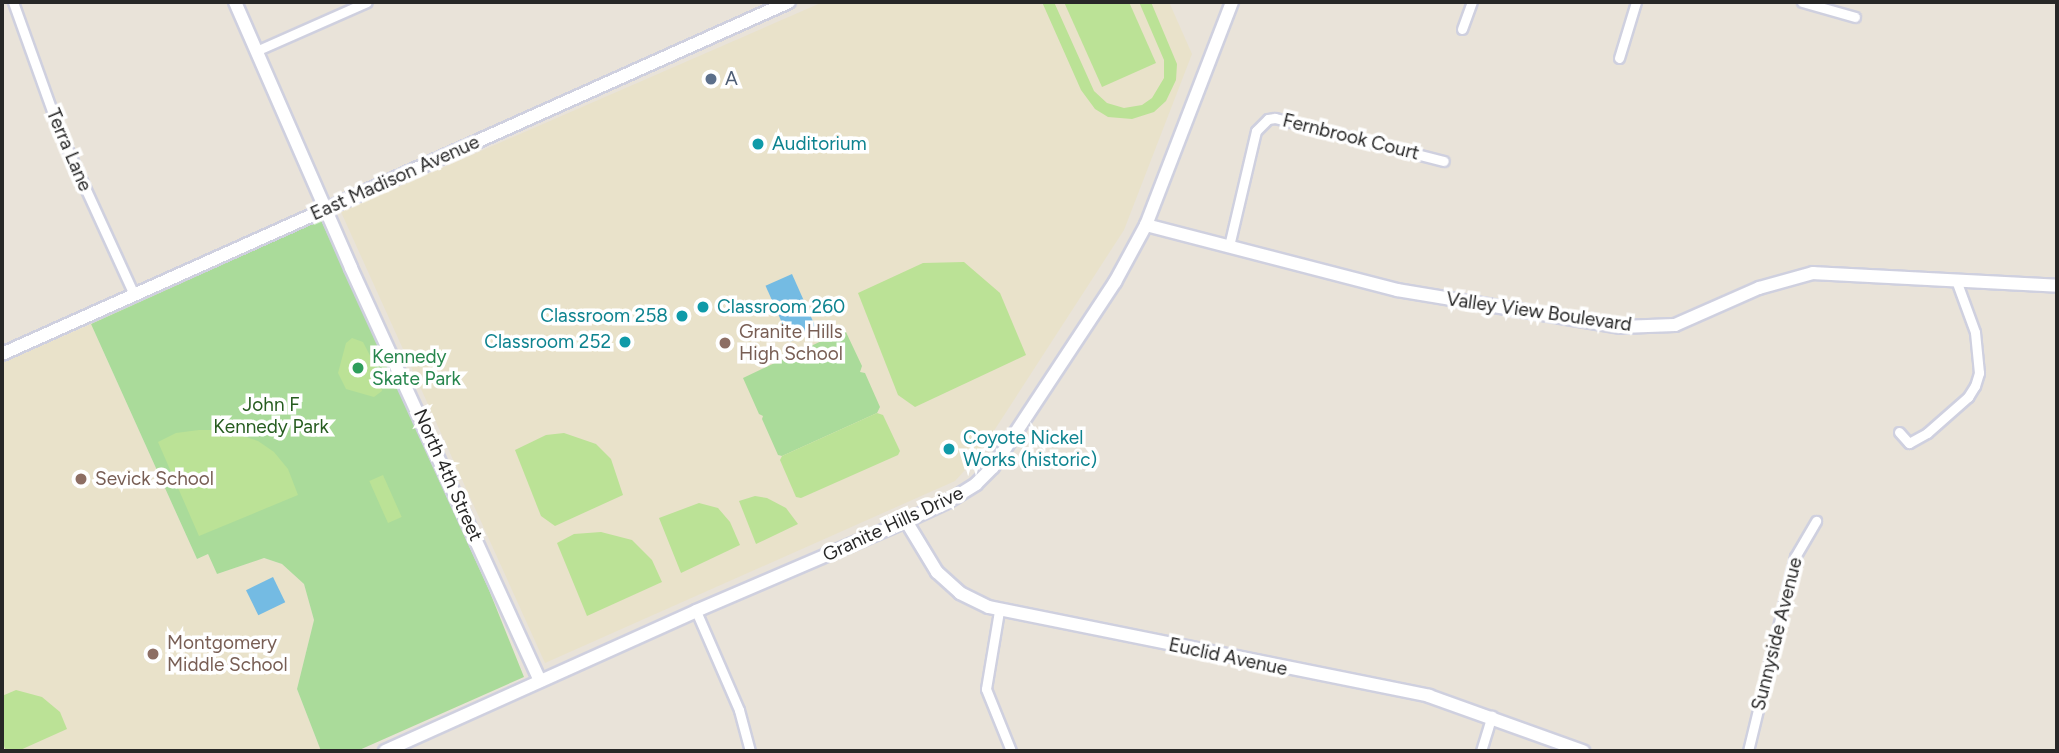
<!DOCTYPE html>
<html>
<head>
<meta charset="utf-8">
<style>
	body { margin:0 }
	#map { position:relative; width:2059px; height:753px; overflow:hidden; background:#e9e3d9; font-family:Figtree,sans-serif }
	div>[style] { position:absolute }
	.education>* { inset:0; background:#e9e2ca }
	.green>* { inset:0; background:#aadb9a }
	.pitch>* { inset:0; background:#bbe296; transform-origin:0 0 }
	.water>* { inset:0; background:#74bbe3; transform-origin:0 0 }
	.roads { filter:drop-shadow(2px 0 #cfd0df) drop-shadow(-2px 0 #cfd0df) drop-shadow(0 2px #cfd0df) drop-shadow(0 -2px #cfd0df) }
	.street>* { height:9px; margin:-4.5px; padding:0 4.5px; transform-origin:4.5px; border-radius:4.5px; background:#fff }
	.secondary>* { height:12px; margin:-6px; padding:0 6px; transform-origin:6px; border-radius:6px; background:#fff }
	.dots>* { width:19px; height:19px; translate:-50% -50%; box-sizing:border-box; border:4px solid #fff; border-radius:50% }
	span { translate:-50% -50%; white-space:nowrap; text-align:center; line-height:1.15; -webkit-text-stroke:7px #fff; paint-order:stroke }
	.service-label { font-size:19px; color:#4e5e75 }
	.left { translate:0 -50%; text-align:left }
	.street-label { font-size:19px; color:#272727 }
	.culture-label { font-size:19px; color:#0d838f }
	.right { translate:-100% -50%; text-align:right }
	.education-label { font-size:19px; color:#785e54 }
	.leisure-label { font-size:19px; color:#27864d }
	.park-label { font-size:19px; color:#265c1f }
	.frame { position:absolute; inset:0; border:4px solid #272727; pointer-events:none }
</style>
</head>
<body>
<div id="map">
	<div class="education">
		<i style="clip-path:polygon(823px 2px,1169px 2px,1192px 54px,1124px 230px,977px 457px,955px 481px,545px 663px,341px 212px)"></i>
		<i style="clip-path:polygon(91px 324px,197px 559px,208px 554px,217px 574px,263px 558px,282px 564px,304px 584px,314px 620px,297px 689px,321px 751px,2px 751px,2px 363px)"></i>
	</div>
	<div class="green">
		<i style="clip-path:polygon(321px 220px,489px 590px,524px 677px,357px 751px,321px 751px,297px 689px,314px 620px,304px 584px,282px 564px,264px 558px,217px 574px,208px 554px,197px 559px,91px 324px)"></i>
		<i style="clip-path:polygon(845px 330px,862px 366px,860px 372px,865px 373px,880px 407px,877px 413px,782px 456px,778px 455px,762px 419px,763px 416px,759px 414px,743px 378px)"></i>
	</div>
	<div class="pitch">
		<i style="clip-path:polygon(1042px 2px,1054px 2px,1094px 91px,1107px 103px,1124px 108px,1142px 105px,1152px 98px,1164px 78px,1164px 60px,1139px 2px,1151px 2px,1177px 64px,1176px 80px,1166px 101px,1154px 112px,1132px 119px,1108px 117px,1095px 109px,1081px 90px)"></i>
		<i style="clip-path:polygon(1064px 2px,1129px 2px,1156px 63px,1102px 87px)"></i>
		<i style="clip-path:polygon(964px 262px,1000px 293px,1026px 355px,915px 407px,898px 395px,858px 293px,923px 263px)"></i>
		<i style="clip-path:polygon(352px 338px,363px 342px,381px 377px,382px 391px,374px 397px,346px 389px,338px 373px,346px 343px)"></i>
		<i style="clip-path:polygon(877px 413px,883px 415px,900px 451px,898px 455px,801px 498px,796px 497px,780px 460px,782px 456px)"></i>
		<i style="clip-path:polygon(199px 430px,225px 430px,258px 441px,274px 452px,288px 469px,298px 495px,199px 536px,158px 442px,176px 433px)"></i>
		<i style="clip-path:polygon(564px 433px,596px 444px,611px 459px,623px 495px,555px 526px,541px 516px,515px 450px,546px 435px)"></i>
		<i style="left:383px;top:475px;width:46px;height:15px;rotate:66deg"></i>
		<i style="clip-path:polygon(755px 496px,767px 498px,786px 508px,798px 524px,756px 544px,739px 501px)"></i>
		<i style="clip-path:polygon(699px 503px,718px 508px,730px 522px,740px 545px,681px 573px,659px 518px)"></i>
		<i style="clip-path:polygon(601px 532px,632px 540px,652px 560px,662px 582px,587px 616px,557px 543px,574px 534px)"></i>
		<i style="clip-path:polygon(16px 690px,42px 697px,60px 712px,67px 729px,18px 751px,6px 751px,2px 741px,2px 696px)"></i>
	</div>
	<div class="water">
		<i style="left:792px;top:274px;width:61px;height:29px;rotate:66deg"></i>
		<i style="left:273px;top:577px;width:28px;height:30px;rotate:64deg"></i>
	</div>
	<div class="roads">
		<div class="street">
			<i style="left:13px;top:2px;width:139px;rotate:70.3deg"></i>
			<i style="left:60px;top:133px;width:178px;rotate:65.4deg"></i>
			<i style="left:1802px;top:2px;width:55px;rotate:15.8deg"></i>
			<i style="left:1462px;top:29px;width:29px;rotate:-70deg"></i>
			<i style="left:256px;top:51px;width:121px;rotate:-23.8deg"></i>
			<i style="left:1619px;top:58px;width:59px;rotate:-73.1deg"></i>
			<i style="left:1229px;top:246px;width:118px;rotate:-76.8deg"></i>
			<i style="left:1256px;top:131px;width:17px;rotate:-45deg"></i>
			<i style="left:1268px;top:119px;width:7px;rotate:-8deg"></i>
			<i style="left:1275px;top:118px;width:174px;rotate:14.3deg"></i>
			<i style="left:1899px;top:432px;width:15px;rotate:48deg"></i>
			<i style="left:1909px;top:443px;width:21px;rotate:-29deg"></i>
			<i style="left:1927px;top:433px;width:55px;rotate:-41.3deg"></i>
			<i style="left:1968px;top:397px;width:13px;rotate:-58deg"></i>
			<i style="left:1975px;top:386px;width:14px;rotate:-73deg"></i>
			<i style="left:1979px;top:373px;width:41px;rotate:-95.6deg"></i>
			<i style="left:1975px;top:332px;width:55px;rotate:-110.1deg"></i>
			<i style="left:696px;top:611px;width:108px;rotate:66.5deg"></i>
			<i style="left:739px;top:710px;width:42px;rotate:75deg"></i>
			<i style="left:999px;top:611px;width:79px;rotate:99.5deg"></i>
			<i style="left:986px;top:689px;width:67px;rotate:68deg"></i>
			<i style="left:1481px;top:751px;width:37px;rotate:-73deg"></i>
			<i style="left:1748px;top:751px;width:200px;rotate:-76.4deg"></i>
			<i style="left:1795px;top:557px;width:42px;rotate:-59.7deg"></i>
		</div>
		<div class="secondary">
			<i style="left:235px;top:2px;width:290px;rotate:66.4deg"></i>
			<i style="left:351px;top:268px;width:454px;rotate:65.4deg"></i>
			<i style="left:1146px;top:225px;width:259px;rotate:14.5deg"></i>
			<i style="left:1397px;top:290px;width:227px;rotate:9.4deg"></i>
			<i style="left:1621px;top:327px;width:54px;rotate:-2.1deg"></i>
			<i style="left:1675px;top:325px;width:92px;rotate:-23.8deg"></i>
			<i style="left:1759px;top:288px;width:56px;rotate:-15.5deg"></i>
			<i style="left:1813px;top:273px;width:244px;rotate:3deg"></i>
			<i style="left:2px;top:354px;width:862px;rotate:-24.1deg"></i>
			<i style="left:906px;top:521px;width:60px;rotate:58.7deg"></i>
			<i style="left:937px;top:572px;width:31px;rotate:42deg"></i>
			<i style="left:960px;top:593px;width:32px;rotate:26deg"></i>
			<i style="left:989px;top:607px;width:449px;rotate:11.4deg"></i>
			<i style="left:1429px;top:696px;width:164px;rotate:19.7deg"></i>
			<i style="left:385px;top:751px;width:341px;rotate:-24.2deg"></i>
			<i style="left:696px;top:611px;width:228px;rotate:-23.2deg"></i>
			<i style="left:906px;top:521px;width:47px;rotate:-24.9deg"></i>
			<i style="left:949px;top:501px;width:32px;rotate:-32deg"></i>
			<i style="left:976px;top:484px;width:24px;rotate:-45deg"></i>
			<i style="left:993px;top:467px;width:222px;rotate:-56.6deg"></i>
			<i style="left:1115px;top:282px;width:65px;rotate:-61.5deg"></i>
			<i style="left:1146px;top:225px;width:239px;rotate:-68.9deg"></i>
		</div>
	</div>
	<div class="dots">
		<i style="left:711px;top:79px;background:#5c6f8a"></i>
		<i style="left:758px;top:144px;background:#0f9aa8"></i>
		<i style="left:703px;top:307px;background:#0f9aa8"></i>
		<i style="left:682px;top:316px;background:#0f9aa8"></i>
		<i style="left:625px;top:342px;background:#0f9aa8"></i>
		<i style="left:725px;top:343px;background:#8d6e63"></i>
		<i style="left:358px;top:368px;background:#2e9e5b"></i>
		<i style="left:949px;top:449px;background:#0f9aa8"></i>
		<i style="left:81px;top:479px;background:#8d6e63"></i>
		<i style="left:153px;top:654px;background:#8d6e63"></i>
	</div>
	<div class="service-label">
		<span class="left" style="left:725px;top:79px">A</span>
	</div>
	<div class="street-label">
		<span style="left:1351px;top:137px;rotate:14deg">Fernbrook Court</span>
		<span style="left:69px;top:150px;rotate:67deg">Terra Lane</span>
		<span style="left:395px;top:178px;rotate:-24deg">East Madison Avenue</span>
		<span style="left:1539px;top:312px;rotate:8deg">Valley View Boulevard</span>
		<span style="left:448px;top:475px;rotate:66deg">North 4th Street</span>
		<span style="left:893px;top:524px;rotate:-25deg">Granite Hills Drive</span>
		<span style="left:1777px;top:634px;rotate:-76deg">Sunnyside Avenue</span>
		<span style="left:1228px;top:657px;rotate:12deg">Euclid Avenue</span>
	</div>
	<div class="culture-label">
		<span class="left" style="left:772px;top:144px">Auditorium</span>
		<span class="left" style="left:717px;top:307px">Classroom 260</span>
		<span class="right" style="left:668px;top:316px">Classroom 258</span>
		<span class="right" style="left:611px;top:342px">Classroom 252</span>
		<span class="left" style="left:963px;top:449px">Coyote Nickel<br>Works (historic)</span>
	</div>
	<div class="education-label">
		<span class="left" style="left:739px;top:343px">Granite Hills<br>High School</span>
		<span class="left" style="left:95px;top:479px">Sevick School</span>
		<span class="left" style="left:167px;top:654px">Montgomery<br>Middle School</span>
	</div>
	<div class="leisure-label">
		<span class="left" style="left:372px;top:368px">Kennedy<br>Skate Park</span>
	</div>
	<div class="park-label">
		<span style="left:271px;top:416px">John F<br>Kennedy Park</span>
	</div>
	<div class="frame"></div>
</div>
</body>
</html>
